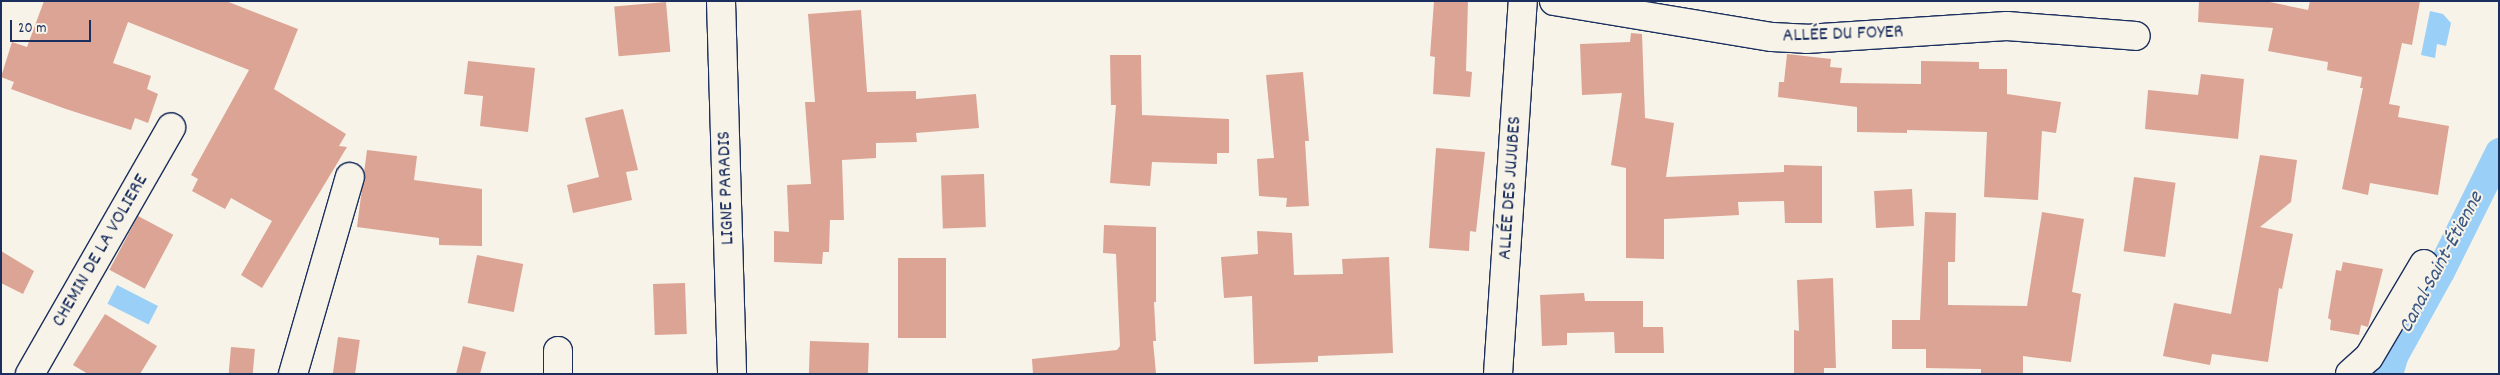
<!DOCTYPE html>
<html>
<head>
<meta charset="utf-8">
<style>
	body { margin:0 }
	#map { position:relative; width:2500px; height:375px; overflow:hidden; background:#f7f3e8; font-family:Dekko,sans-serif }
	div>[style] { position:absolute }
	.water>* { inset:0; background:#9ad0f8; transform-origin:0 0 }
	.canal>* { height:29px; margin:-14.5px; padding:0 14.5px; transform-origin:14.5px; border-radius:14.5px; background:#9ad0f8 }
	.building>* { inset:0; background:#dba495; transform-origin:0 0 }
	.roads { filter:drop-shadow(1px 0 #1b2f5e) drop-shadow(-1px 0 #1b2f5e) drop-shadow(0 1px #1b2f5e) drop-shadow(0 -1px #1b2f5e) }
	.minor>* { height:28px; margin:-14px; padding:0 14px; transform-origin:14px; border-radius:14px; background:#f7f3e8 }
	.secondary>* { height:28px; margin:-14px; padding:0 14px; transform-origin:14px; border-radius:14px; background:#f7f3e8 }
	span { translate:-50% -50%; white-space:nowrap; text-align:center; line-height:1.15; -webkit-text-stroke:4px #f7f3e8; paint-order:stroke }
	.street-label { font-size:20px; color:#1b2f5e }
	.water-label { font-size:21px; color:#3b5784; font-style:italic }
	.frame { position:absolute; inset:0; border:2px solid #1b2f5e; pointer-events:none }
	.scale { position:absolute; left:10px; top:20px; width:81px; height:22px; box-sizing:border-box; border:2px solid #1b2f5e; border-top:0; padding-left:6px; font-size:15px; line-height:18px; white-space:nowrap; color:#1b2f5e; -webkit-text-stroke:4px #f7f3e8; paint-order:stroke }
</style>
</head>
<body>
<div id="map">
	<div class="water">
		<i style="clip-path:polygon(2430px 11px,2443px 14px,2451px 23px,2446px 46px,2437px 44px,2435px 58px,2421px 55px)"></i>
		<i style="left:117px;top:285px;width:46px;height:21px;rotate:27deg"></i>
	</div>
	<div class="canal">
		<i style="left:2388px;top:374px;width:19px;rotate:-74deg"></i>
		<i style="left:2393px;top:356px;width:97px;rotate:-61.1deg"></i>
		<i style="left:2440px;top:271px;width:133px;rotate:-63.6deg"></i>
	</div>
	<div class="building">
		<i style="clip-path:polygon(44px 1px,226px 1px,298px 29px,274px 89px,346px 134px,339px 146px,347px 147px,262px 288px,241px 275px,272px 221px,231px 198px,225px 209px,192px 191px,198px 179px,191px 175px,249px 70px,128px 22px,113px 63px,151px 76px,147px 89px,158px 94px,148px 123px,135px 118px,131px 130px,66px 109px,11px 89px,14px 82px,1px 77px,12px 42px,27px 47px)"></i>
		<i style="clip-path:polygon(1434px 1px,1468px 1px,1466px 71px,1472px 72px,1470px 97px,1433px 94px,1435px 57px,1430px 56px)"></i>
		<i style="clip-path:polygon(2199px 1px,2265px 1px,2308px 10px,2310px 1px,2420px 1px,2412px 45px,2402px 43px,2389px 104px,2400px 106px,2398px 117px,2449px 126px,2438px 195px,2370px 183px,2368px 195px,2342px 189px,2363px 88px,2360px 88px,2362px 77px,2327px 70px,2328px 62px,2268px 51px,2273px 28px,2198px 22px)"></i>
		<i style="left:666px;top:2px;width:50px;height:52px;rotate:85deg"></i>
		<i style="clip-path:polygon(861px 10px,867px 92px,916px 91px,916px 99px,976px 94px,979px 128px,916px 133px,917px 142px,876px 143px,876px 158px,842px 160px,844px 220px,830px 220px,829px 252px,823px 252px,822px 264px,774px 262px,774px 231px,789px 232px,787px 185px,811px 184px,805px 102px,815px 102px,808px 14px)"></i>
		<i style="clip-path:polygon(1631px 33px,1642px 34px,1645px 118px,1674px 123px,1666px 177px,1784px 172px,1784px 165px,1822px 166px,1822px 223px,1785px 223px,1784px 201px,1738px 202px,1739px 215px,1664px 219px,1664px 259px,1626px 258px,1626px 168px,1611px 165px,1622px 93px,1582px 95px,1580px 44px,1630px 42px)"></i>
		<i style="clip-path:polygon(1787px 54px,1831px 59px,1830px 67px,1842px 68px,1840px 83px,1921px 84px,1921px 61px,1979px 62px,1979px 69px,2007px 69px,2007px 94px,2061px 102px,2056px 133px,2042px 131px,2038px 200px,1984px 197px,1987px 132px,1907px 130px,1907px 133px,1857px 132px,1857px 107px,1778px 97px,1779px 82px,1784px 82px)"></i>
		<i style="clip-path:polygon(1110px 55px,1141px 55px,1142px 115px,1229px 119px,1229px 153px,1217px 153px,1217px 164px,1152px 162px,1150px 186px,1110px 183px,1116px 105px,1111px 105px)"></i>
		<i style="clip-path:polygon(468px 61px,535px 68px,528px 132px,480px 126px,483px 96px,464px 94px)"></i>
		<i style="clip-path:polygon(1303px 72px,1309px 141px,1305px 141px,1309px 206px,1286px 207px,1287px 198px,1259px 196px,1257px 159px,1274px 158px,1266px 75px)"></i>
		<i style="clip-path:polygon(2201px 74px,2244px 79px,2238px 139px,2145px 129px,2148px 90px,2198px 95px)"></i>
		<i style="clip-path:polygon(623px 109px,638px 170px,626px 172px,632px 200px,573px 213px,567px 185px,599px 177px,585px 118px)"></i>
		<i style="clip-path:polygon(1436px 148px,1485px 152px,1476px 232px,1470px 231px,1469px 251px,1429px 248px)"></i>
		<i style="clip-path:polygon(367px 150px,417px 156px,414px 180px,482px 189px,482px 246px,439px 245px,439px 238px,357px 227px)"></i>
		<i style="clip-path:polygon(2260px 155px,2297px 160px,2291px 202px,2260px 227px,2293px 234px,2282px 289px,2279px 288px,2268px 362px,2212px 354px,2210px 365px,2163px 356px,2174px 303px,2231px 314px)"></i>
		<i style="left:984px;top:174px;width:53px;height:43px;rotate:88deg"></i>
		<i style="left:2134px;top:177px;width:42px;height:75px;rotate:8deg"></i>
		<i style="left:1912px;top:189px;width:37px;height:38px;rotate:87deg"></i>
		<i style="clip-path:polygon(1925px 212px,1956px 213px,1955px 262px,1948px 262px,1948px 305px,2027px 306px,2042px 212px,2084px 219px,2072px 292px,2081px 294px,2071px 362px,2023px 356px,2023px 374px,1981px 374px,1981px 369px,1926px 368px,1926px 349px,1892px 349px,1892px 320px,1920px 320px)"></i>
		<i style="left:138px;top:216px;width:40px;height:61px;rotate:28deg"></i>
		<i style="clip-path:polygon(1104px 225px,1156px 227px,1156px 302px,1154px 302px,1156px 341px,1153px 341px,1156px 374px,1033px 374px,1032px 359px,1117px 350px,1120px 346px,1116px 254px,1103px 253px)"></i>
		<i style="clip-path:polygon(1257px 231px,1292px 233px,1294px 275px,1343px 274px,1342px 259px,1389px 257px,1393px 353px,1318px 356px,1318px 362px,1254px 364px,1252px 296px,1224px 298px,1221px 257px,1258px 254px)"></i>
		<i style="clip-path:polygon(1px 251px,34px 271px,23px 294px,1px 283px)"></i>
		<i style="left:477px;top:255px;width:47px;height:49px;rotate:11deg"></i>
		<i style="left:898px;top:258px;width:48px;height:80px"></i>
		<i style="clip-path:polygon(2343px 262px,2383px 269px,2368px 327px,2361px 325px,2359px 335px,2330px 330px,2331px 320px,2328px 318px,2336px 270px,2341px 271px)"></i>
		<i style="clip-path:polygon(1833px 278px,1836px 368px,1824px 368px,1824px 374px,1794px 374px,1794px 330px,1799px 331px,1797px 280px)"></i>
		<i style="left:685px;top:283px;width:51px;height:32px;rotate:88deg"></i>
		<i style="clip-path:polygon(1584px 293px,1585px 301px,1643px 301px,1643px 327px,1663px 327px,1664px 353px,1615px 353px,1614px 332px,1567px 333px,1567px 345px,1542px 346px,1540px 295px)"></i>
		<i style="clip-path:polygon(105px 314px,157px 346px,140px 374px,88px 374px,73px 365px)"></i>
		<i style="left:338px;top:337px;width:22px;height:37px;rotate:8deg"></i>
		<i style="left:810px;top:341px;width:59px;height:33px;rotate:2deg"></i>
		<i style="clip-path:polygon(463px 346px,486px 352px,480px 374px,456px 374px)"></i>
		<i style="left:231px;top:347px;width:24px;height:27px;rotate:5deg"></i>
	</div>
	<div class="roads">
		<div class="minor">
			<i style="left:1554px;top:1px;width:221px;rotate:9.4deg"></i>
			<i style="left:1772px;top:37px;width:34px;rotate:3deg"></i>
			<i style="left:1806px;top:39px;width:201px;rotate:-3.7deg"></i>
			<i style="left:2007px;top:26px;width:129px;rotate:4.4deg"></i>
			<i style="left:558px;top:351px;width:23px;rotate:90deg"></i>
			<i style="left:30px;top:374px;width:284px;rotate:-60.2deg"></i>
			<i style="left:293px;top:374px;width:205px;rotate:-73.9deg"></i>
			<i style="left:1498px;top:374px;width:374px;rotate:-86.2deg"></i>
			<i style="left:2350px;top:374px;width:25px;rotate:-42deg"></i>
			<i style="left:2369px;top:357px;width:108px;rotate:-59.4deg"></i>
		</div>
		<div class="secondary">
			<i style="left:721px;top:1px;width:373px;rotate:88.3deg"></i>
		</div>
	</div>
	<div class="street-label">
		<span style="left:1843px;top:35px;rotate:-2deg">ALLÉE DU FOYER</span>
		<span style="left:727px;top:188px;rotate:-92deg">LIGNE PARADIS</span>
		<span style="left:1511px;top:188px;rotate:-86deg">ALLÉE DES JUJUBES</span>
		<span style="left:101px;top:251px;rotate:-60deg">CHEMIN DE LA VOLIERE</span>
	</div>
	<div class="water-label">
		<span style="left:2442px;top:263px;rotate:-62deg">Canal Saint-Étienne</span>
	</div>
	<div class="frame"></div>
	<div class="scale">20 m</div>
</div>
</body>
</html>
